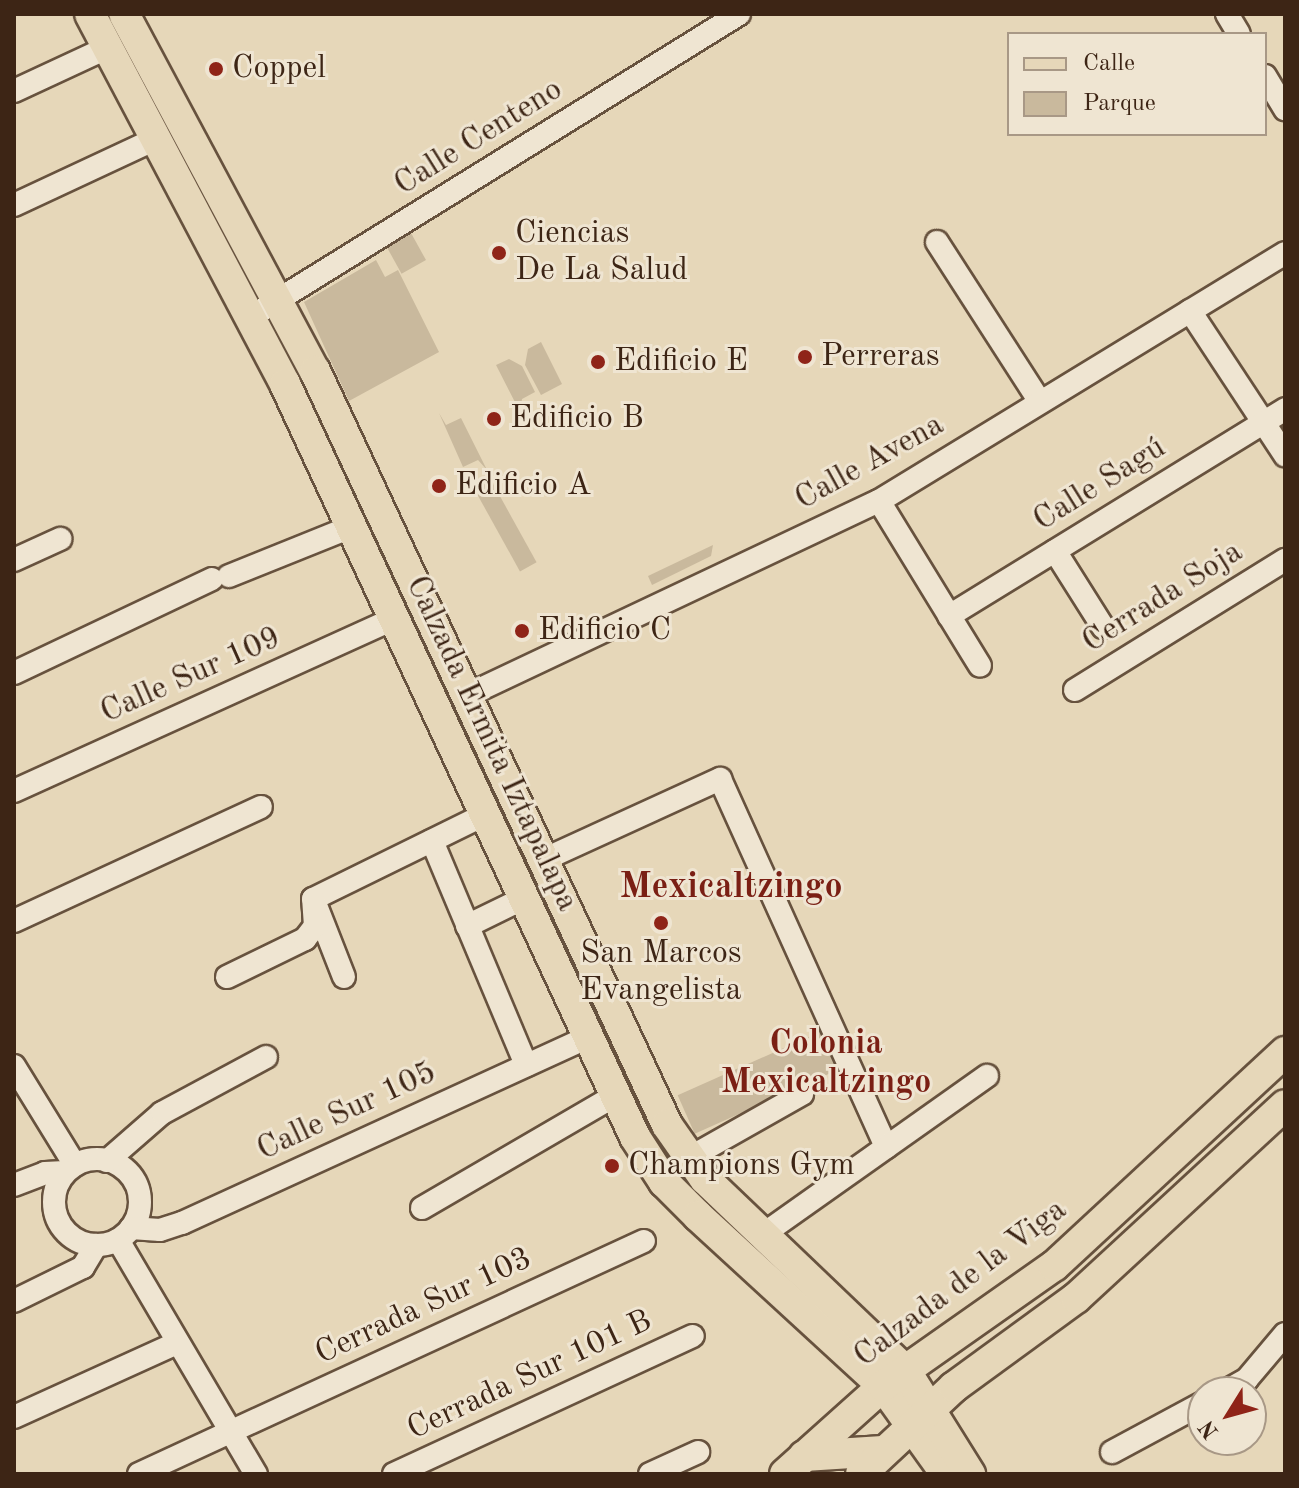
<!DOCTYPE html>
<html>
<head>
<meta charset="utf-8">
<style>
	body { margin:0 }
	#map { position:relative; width:1299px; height:1488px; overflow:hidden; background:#e6d7b9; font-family:"Old Standard TT",serif }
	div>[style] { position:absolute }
	.green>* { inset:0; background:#c9b99d; transform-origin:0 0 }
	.roads { filter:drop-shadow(2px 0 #67523e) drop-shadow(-2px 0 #67523e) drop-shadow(0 2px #67523e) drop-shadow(0 -2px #67523e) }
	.minor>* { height:22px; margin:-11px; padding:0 11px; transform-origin:11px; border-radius:11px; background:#efe5d2 }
	.minor>.ring { margin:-11px; padding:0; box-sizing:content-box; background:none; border:22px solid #efe5d2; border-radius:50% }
	.major>* { height:30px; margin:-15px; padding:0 15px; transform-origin:15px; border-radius:15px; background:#e6d7b9 }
	.dots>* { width:22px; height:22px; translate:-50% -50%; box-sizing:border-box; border:4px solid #efe5d2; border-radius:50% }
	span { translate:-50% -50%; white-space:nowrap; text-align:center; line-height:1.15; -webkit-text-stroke:6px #efe5d2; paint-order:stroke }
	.poi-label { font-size:32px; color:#3d2515 }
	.left { translate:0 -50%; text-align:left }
	.street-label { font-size:32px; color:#3d2515 }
	.neighbourhood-label { font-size:34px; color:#7a1f14; font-weight:700 }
	.quarter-label { font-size:36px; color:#7a1f14; font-weight:700 }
	.frame { position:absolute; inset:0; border:16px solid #3d2515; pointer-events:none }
	.legend { position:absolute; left:1007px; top:32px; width:260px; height:104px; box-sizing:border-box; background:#efe5d2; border:2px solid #a89886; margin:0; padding:10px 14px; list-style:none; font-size:24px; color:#3d2515 }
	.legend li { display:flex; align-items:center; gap:16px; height:40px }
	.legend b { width:40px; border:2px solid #a89886 }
	.north { position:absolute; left:1187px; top:1376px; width:80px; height:80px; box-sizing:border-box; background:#efe5d2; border:2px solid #a89886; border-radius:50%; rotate:233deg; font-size:22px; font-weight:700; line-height:32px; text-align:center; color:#3d2515 }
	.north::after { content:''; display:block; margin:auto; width:28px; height:36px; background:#8f2418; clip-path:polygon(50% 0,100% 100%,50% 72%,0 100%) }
</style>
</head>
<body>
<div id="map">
	<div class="green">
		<i style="left:411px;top:233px;width:31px;height:28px;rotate:61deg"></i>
		<i style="clip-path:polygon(376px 260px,385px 277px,398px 270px,439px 352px,349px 401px,304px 302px)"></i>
		<i style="clip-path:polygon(541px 342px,562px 384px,541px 395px,525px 365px,528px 349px)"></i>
		<i style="clip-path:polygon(509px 359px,522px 366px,535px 392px,522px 399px,520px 412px,496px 365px)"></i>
		<i style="clip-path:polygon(439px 413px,446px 425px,461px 418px,487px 470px,478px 460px,463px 467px)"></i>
		<i style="left:491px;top:480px;width:94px;height:19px;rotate:61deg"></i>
		<i style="clip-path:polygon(713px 545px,711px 556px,652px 585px,648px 576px)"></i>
		<i style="left:822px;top:1031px;width:42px;height:158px;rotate:66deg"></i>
	</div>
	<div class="roads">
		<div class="minor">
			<i style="left:1227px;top:14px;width:23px;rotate:59deg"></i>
			<i style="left:1265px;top:76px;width:39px;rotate:59deg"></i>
			<i style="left:14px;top:91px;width:105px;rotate:-24.9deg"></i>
			<i style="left:14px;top:205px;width:159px;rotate:-25deg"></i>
			<i style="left:937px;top:242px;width:190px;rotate:57.2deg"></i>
			<i style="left:1190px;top:311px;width:173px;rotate:56.6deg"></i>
			<i style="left:252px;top:316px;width:573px;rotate:-31.8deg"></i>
			<i style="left:879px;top:501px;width:193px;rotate:58.5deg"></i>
			<i style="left:1055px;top:551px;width:90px;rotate:57.7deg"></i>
			<i style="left:14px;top:560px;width:51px;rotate:-24.5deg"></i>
			<i style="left:229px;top:576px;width:131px;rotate:-21.9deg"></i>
			<i style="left:949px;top:616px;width:395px;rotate:-31.6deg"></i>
			<i style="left:14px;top:673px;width:219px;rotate:-25.4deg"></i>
			<i style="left:1075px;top:690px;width:247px;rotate:-31.8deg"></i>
			<i style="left:468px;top:695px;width:454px;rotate:-25.3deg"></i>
			<i style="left:879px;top:501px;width:476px;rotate:-31.4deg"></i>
			<i style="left:14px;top:791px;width:417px;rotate:-24.4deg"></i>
			<i style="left:432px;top:841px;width:243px;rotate:67.2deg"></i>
			<i style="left:543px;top:860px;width:195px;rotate:-24.6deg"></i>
			<i style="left:720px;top:779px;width:404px;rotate:65.7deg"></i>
			<i style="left:313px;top:899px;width:193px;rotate:-26.2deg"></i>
			<i style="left:317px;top:908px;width:74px;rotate:68.6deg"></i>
			<i style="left:14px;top:921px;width:272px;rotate:-24.8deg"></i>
			<i style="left:467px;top:926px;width:61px;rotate:-26.1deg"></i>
			<i style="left:227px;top:977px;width:87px;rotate:-26deg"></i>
			<i style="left:305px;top:939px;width:16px;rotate:-52deg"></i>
			<i style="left:315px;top:926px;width:27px;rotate:-94deg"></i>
			<i style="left:14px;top:1066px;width:116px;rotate:58.4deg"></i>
			<i style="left:689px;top:1158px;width:130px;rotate:-29.5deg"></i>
			<i class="ring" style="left:54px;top:1159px;width:64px;height:64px"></i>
			<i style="left:107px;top:1161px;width:73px;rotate:-41.1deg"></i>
			<i style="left:162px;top:1113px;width:118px;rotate:-28.3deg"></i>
			<i style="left:14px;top:1185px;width:33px;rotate:-21deg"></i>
			<i style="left:45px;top:1173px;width:20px;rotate:-3deg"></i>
			<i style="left:422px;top:1208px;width:221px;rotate:-30.2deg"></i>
			<i style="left:131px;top:1228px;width:29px;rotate:4deg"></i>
			<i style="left:160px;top:1230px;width:23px;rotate:-18deg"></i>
			<i style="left:182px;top:1223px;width:444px;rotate:-24.6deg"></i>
			<i style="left:765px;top:1233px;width:272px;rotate:-35.3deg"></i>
			<i style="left:118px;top:1240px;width:272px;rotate:59.5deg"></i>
			<i style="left:14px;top:1301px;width:77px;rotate:-26.2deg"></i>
			<i style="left:83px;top:1267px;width:26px;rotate:-59deg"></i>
			<i style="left:1224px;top:1392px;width:26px;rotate:-29deg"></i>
			<i style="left:1247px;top:1379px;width:59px;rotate:-49.8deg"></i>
			<i style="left:14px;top:1417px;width:179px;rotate:-24.4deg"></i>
			<i style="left:1112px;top:1452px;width:103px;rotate:-28.3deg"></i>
			<i style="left:139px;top:1474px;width:556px;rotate:-24.77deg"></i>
			<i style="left:394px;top:1474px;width:329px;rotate:-24.8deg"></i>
			<i style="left:650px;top:1474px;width:53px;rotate:-24.6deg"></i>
		</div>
		<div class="major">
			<i style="left:90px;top:14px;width:418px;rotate:62.2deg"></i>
			<i style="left:285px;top:384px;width:830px;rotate:65.07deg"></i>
			<i style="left:635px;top:1137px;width:54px;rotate:57.2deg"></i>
			<i style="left:664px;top:1182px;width:48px;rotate:45deg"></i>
			<i style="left:698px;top:1216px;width:251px;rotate:42.6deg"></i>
			<i style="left:883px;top:1386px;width:108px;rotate:54.4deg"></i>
			<i style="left:124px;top:14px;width:405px;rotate:61.9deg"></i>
			<i style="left:315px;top:371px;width:832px;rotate:64.97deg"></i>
			<i style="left:667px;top:1125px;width:66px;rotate:54.9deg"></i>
			<i style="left:705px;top:1179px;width:277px;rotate:43.7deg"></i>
			<i style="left:905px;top:1370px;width:123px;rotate:58deg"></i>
			<i style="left:804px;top:1456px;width:79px;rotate:-3.6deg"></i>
			<i style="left:785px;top:1474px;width:132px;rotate:-41.9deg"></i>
			<i style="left:883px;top:1386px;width:209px;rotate:-35.1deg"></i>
			<i style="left:1054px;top:1266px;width:315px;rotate:-42.8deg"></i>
			<i style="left:861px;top:1474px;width:127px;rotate:-43.1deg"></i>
			<i style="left:954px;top:1387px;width:151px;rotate:-36.1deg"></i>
			<i style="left:1076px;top:1298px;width:284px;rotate:-42.7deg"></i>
		</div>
	</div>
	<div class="dots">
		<i style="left:216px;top:69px;background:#8f2418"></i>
		<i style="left:499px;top:253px;background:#8f2418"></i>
		<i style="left:805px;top:357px;background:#8f2418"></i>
		<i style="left:598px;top:362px;background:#8f2418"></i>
		<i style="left:494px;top:419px;background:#8f2418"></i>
		<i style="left:439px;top:486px;background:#8f2418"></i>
		<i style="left:522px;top:631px;background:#8f2418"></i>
		<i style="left:661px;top:923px;background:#8f2418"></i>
		<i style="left:612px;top:1166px;background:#8f2418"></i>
	</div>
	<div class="poi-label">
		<span class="left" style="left:232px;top:69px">Coppel</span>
		<span class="left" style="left:515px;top:253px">Ciencias<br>De La Salud</span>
		<span class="left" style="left:821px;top:357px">Perreras</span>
		<span class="left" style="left:614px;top:362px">Edificio E</span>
		<span class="left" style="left:510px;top:419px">Edificio B</span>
		<span class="left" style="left:455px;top:486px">Edificio A</span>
		<span class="left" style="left:538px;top:631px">Edificio C</span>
		<span style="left:661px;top:973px">San Marcos<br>Evangelista</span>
		<span class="left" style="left:628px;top:1166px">Champions Gym</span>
	</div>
	<div class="street-label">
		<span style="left:479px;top:138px;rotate:-32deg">Calle Centeno</span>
		<span style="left:870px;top:463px;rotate:-29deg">Calle Avena</span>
		<span style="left:1100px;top:485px;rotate:-32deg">Calle Sagú</span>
		<span style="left:1163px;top:598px;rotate:-32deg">Cerrada Soja</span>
		<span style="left:191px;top:676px;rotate:-24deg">Calle Sur 109</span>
		<span style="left:491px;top:744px;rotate:65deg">Calzada Ermita Iztapalapa</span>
		<span style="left:347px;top:1112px;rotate:-25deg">Calle Sur 105</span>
		<span style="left:961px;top:1284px;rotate:-37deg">Calzada de la Viga</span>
		<span style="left:424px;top:1307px;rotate:-25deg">Cerrada Sur 103</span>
		<span style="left:530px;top:1376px;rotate:-25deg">Cerrada Sur 101 B</span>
	</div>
	<div class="neighbourhood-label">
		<span style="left:826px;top:1064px">Colonia<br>Mexicaltzingo</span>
	</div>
	<div class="quarter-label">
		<span style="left:731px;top:889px">Mexicaltzingo</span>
	</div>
	<div class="frame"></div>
	<ul class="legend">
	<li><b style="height:10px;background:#e6d7b9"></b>Calle</li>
	<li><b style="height:22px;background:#c9b99d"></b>Parque</li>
	</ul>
	<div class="north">N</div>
</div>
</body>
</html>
